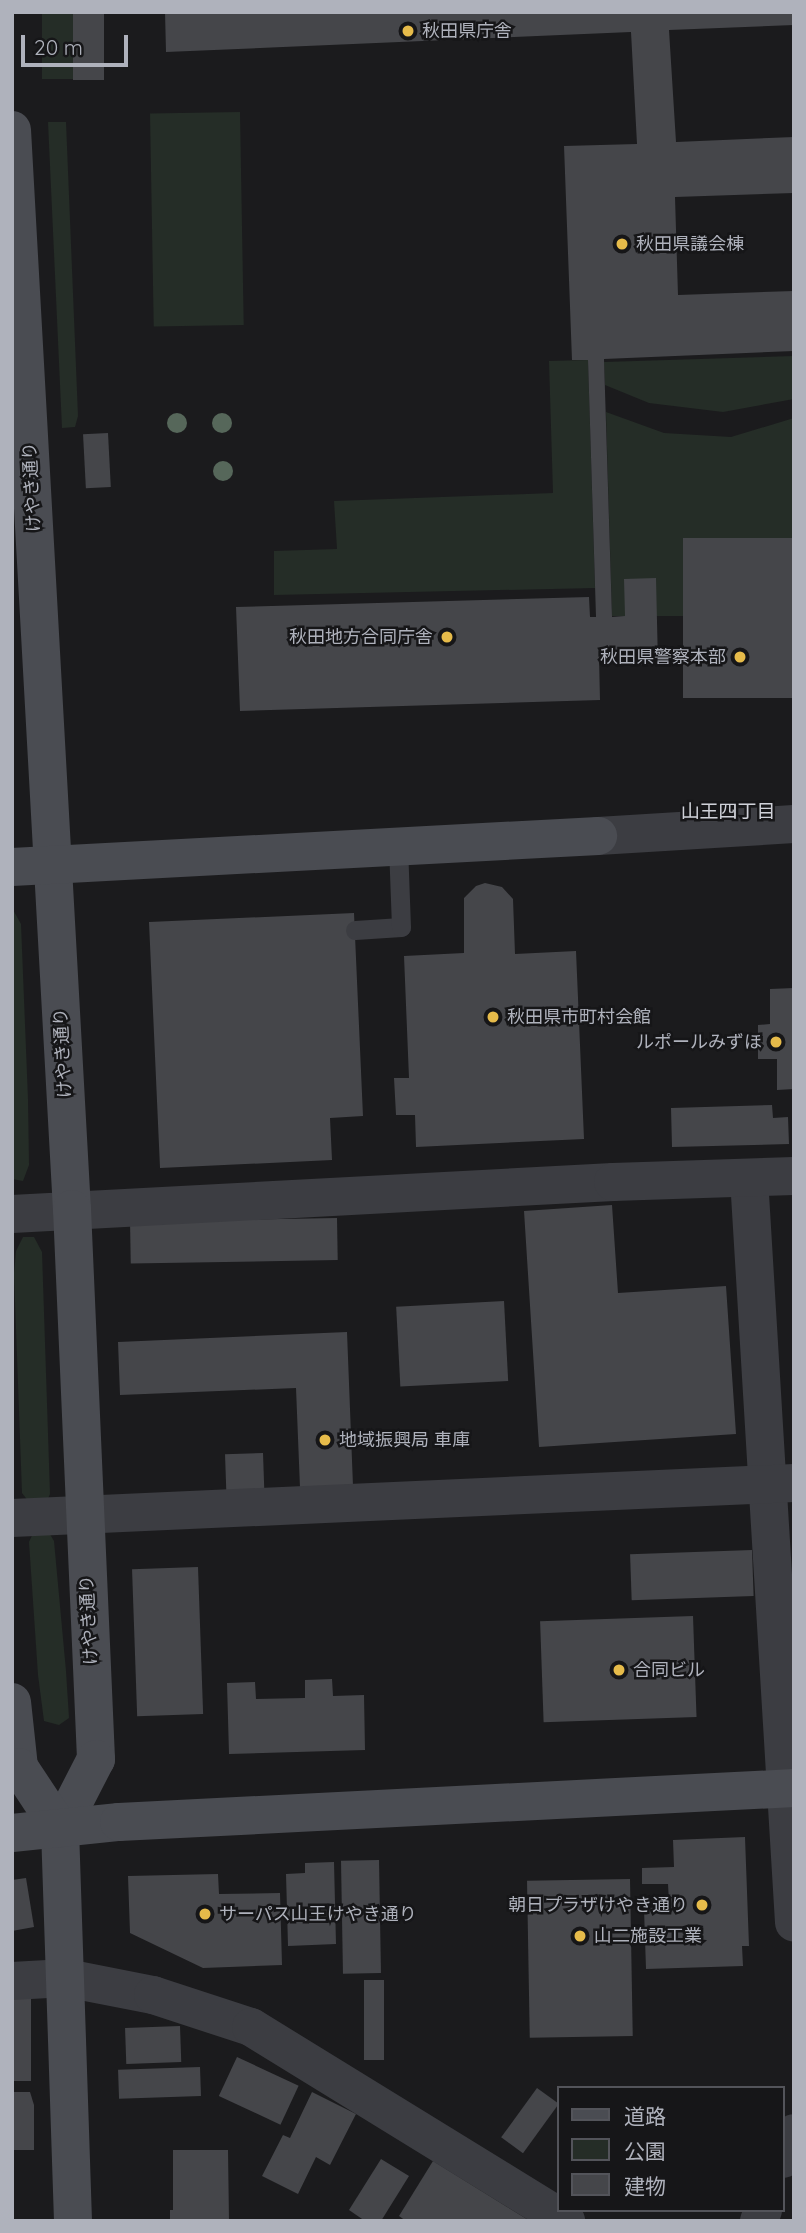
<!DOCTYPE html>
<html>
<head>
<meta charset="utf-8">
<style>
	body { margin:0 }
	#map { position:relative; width:806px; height:2233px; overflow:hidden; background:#1b1b1d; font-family:Quicksand,"Noto Sans JP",sans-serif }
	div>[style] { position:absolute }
	.green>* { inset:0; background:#252d27; transform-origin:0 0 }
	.building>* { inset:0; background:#45464a; transform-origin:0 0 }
	.lane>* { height:19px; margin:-9.5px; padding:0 9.5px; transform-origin:9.5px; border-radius:9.5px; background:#3c3d42 }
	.street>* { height:38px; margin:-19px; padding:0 19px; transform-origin:19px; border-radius:19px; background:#3c3d42 }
	.secondary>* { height:38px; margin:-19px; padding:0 19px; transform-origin:19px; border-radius:19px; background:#4a4c52 }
	.trees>* { width:20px; height:20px; margin:-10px; border-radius:50%; background:#56675a }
	.dots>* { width:19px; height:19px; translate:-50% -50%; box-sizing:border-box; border:4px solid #161618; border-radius:50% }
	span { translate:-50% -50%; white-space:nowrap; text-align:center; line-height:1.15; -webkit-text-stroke:5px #161618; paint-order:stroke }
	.poi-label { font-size:18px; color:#afb2bc }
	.left { translate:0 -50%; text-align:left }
	.right { translate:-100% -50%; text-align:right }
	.street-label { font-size:18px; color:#afb2bc }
	.neighbourhood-label { font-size:19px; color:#cfd1d8 }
	.frame { position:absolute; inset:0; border:14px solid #afb2bc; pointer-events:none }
	.legend { position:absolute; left:557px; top:2086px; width:228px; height:126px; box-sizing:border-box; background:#161618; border:2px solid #53545a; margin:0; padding:9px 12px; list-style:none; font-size:21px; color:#afb2bc }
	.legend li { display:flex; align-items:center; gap:14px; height:35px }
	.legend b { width:35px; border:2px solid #53545a }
	.scale { position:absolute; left:21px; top:35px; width:107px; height:32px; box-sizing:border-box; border:4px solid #afb2bc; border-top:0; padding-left:9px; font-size:21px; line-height:24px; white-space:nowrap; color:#afb2bc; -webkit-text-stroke:5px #161618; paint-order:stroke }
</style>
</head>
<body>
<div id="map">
	<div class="green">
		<i style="left:42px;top:12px;width:31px;height:67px"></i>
		<i style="left:240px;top:112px;width:213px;height:90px;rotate:89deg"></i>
		<i style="clip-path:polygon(48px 122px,66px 122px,78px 416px,75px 427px,62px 428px)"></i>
		<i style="clip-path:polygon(794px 356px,794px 399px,723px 412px,649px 403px,605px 385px,604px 362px)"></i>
		<i style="clip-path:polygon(588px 360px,595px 588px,274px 595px,274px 551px,337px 549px,334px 501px,553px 493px,549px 361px)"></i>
		<i style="clip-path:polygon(606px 412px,664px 433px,731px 437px,794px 418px,794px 538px,684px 541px,685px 616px,612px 616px)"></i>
		<i style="clip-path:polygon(12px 908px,21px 924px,28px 1099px,29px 1165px,23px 1181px,12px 1179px)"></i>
		<i style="clip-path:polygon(23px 1237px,34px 1237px,42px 1252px,50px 1494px,43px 1510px,35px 1510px,22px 1493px,14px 1274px,16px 1251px)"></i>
		<i style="clip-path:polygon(45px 1526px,54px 1541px,66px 1671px,69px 1718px,59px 1725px,44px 1721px,38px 1675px,29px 1542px,36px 1527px)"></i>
	</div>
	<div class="building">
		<i style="left:73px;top:12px;width:31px;height:68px"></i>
		<i style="clip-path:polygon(165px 12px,794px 12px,794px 25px,669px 30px,676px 142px,794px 137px,794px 193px,675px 197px,678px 295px,794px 291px,794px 351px,604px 359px,612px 617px,625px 616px,624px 579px,656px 578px,658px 664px,626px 665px,625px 655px,599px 657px,600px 700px,240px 711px,236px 607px,589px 597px,590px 617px,596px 617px,588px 360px,572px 360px,564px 146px,637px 144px,631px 32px,166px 52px)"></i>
		<i style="left:108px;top:433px;width:54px;height:25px;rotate:87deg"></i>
		<i style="left:794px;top:538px;width:160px;height:111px;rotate:90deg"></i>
		<i style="clip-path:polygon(485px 883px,502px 887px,513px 899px,515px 954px,576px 951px,584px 1139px,416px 1147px,415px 1115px,396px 1115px,394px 1078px,409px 1078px,404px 956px,464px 953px,464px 898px,476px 886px)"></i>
		<i style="clip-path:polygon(354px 913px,363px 1116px,330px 1118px,332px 1160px,160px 1168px,149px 922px)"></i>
		<i style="clip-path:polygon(794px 988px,794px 1089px,777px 1090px,777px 1059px,758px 1059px,758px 1025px,770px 1024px,770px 989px)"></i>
		<i style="clip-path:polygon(772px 1105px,773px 1118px,788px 1117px,789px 1144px,672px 1147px,671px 1108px)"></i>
		<i style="clip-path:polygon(612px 1205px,618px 1293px,726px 1286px,736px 1434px,539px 1447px,524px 1211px)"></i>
		<i style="left:337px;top:1218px;width:42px;height:207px;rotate:89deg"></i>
		<i style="left:504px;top:1301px;width:80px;height:108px;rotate:87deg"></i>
		<i style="clip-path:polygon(347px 1332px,353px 1486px,300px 1488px,296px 1388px,120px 1395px,118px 1342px)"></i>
		<i style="left:263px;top:1453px;width:37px;height:38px;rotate:88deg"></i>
		<i style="left:752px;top:1550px;width:46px;height:122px;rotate:88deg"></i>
		<i style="left:198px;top:1567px;width:147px;height:66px;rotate:88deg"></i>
		<i style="left:693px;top:1616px;width:101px;height:153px;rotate:88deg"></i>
		<i style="clip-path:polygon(332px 1679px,333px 1696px,364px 1695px,365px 1750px,229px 1754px,227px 1683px,255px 1682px,256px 1699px,305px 1698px,305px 1680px)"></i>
		<i style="clip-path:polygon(745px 1837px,749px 1946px,742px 1946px,743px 1966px,646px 1969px,644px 1909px,656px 1908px,656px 1902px,669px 1902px,668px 1884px,642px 1884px,642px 1868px,674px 1867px,673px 1840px)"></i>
		<i style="left:379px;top:1860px;width:113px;height:38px;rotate:89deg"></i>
		<i style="clip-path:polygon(334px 1862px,336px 1944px,288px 1946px,286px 1874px,305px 1873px,305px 1863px)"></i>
		<i style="clip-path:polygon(218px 1874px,219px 1894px,280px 1893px,282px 1965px,203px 1968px,130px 1933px,128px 1876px)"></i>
		<i style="clip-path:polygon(26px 1878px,34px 1927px,12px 1931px,12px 1880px)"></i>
		<i style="left:630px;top:1879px;width:157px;height:103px;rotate:89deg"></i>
		<i style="left:364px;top:1980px;width:20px;height:80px"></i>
		<i style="left:12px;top:1998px;width:19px;height:83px"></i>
		<i style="left:180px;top:2026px;width:36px;height:55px;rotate:88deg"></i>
		<i style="left:237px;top:2057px;width:68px;height:43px;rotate:25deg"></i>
		<i style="left:200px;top:2067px;width:29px;height:82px;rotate:88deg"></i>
		<i style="left:537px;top:2088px;width:27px;height:61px;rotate:36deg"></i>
		<i style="clip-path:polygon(12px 2092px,30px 2092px,34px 2105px,34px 2150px,12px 2150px)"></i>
		<i style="clip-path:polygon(312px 2092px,356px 2114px,330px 2165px,316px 2157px,298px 2194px,262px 2176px,283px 2135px,290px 2138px)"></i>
		<i style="clip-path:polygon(173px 2150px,228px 2150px,229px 2221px,170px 2221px,170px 2210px,173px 2210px)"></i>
		<i style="clip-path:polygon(381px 2159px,409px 2176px,381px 2221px,365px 2221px,349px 2210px)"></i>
		<i style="clip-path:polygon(433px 2161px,530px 2221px,406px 2221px,399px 2216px)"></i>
	</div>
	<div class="lane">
		<i style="left:355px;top:930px;width:46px;rotate:-3.7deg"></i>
		<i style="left:401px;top:927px;width:80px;rotate:-92.1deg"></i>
	</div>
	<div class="street">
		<i style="left:598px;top:836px;width:196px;rotate:-3.5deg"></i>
		<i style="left:749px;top:1178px;width:746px;rotate:86.54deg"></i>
		<i style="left:12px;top:1214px;width:602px;rotate:-3.05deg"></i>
		<i style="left:613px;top:1182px;width:181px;rotate:-1.9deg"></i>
		<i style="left:12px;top:1518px;width:783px;rotate:-2.56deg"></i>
		<i style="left:12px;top:1981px;width:54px;rotate:-3.2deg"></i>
		<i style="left:66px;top:1978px;width:89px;rotate:11.1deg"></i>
		<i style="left:153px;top:1995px;width:103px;rotate:18.1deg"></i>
		<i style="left:251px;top:2027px;width:370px;rotate:31.6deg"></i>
		<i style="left:783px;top:2159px;width:28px;rotate:-67deg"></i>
		<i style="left:759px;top:2221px;width:12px;rotate:-70deg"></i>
	</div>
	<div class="secondary">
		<i style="left:12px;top:130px;width:1081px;rotate:86.82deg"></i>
		<i style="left:72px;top:1209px;width:551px;rotate:87.5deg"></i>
		<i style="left:96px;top:1759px;width:79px;rotate:117.2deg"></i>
		<i style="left:60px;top:1829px;width:392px;rotate:88.1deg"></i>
		<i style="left:12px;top:867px;width:587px;rotate:-3.03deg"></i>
		<i style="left:12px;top:1702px;width:65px;rotate:83.9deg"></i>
		<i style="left:19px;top:1767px;width:74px;rotate:56.5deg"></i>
		<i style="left:12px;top:1833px;width:108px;rotate:-5.9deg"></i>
		<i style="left:119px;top:1822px;width:676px;rotate:-2.88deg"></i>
	</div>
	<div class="trees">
		<i style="left:177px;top:423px"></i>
		<i style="left:222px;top:423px"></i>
		<i style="left:223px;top:471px"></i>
	</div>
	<div class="dots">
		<i style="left:408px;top:31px;background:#e6bb4a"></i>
		<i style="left:622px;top:244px;background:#e6bb4a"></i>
		<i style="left:447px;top:637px;background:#e6bb4a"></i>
		<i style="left:740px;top:657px;background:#e6bb4a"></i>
		<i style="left:493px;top:1017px;background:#e6bb4a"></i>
		<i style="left:776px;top:1042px;background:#e6bb4a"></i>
		<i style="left:325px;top:1440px;background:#e6bb4a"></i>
		<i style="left:619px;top:1670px;background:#e6bb4a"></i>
		<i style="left:702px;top:1905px;background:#e6bb4a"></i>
		<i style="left:205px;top:1914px;background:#e6bb4a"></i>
		<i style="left:580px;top:1936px;background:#e6bb4a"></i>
	</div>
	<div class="poi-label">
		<span class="left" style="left:422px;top:31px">秋田県庁舎</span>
		<span class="left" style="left:636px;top:244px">秋田県議会棟</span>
		<span class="right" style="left:433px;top:637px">秋田地方合同庁舎</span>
		<span class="right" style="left:726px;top:657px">秋田県警察本部</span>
		<span class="left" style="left:507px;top:1017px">秋田県市町村会館</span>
		<span class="right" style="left:762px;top:1042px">ルポールみずほ</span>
		<span class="left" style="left:339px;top:1440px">地域振興局 車庫</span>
		<span class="left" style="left:633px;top:1670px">合同ビル</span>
		<span class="right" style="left:688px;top:1905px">朝日プラザけやき通り</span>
		<span class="left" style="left:219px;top:1914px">サーパス山王けやき通り</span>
		<span class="left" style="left:594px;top:1936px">山二施設工業</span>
	</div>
	<div class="street-label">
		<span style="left:32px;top:487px;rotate:-93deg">けやき通り</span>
		<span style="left:63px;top:1053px;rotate:-93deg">けやき通り</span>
		<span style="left:89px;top:1620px;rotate:-93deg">けやき通り</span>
	</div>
	<div class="neighbourhood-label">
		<span style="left:728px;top:812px">山王四丁目</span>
	</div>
	<div class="frame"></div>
	<ul class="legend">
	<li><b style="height:9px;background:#4a4c52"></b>道路</li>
	<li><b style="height:19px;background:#252d27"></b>公園</li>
	<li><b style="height:19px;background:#45464a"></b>建物</li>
	</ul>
	<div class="scale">20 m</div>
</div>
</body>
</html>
